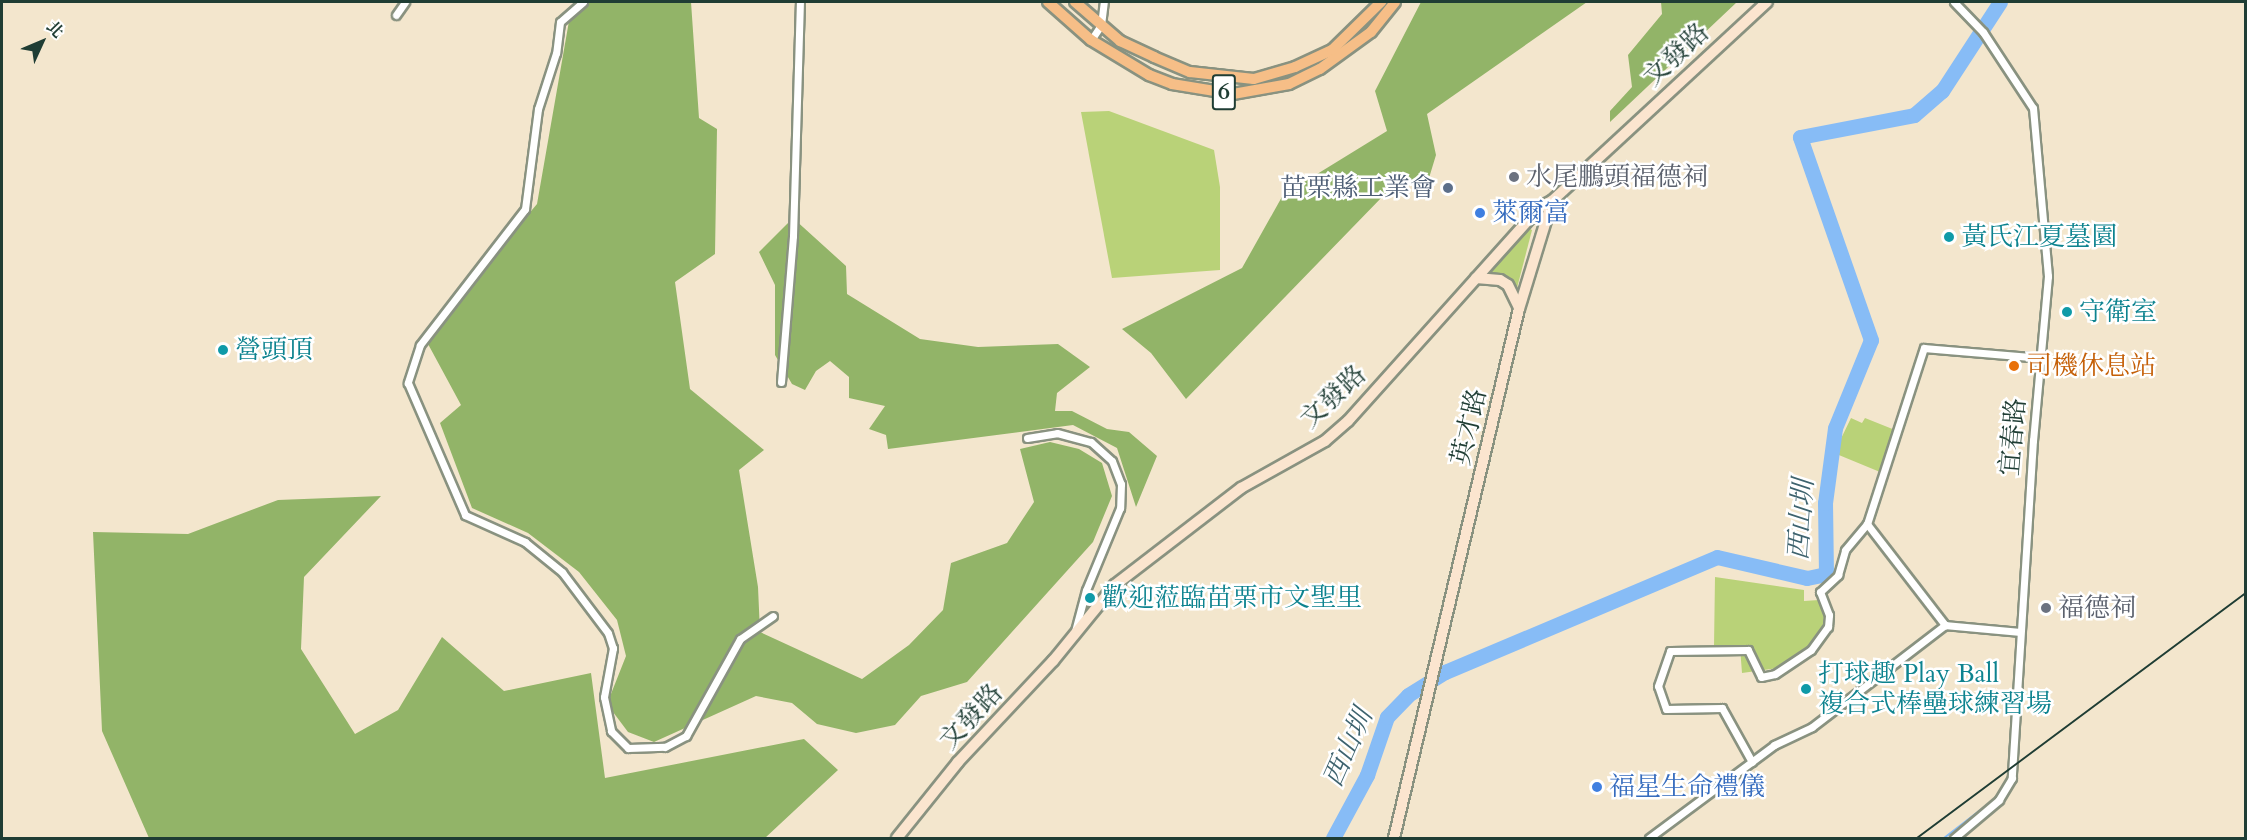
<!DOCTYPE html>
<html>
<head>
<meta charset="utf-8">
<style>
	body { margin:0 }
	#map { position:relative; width:2247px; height:840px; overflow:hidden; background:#f3e6cd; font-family:Cardo,"Noto Serif TC",serif }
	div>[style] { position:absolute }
	.green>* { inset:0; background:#b9d278 }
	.forest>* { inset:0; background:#92b468 }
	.stream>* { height:2px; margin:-1px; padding:0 1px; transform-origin:1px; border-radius:1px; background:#87bcf6 }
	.river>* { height:15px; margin:-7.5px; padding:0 7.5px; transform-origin:7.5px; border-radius:7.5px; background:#87bcf6 }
	.roads { filter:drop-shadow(2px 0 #899280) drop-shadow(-2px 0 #899280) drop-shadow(0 2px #899280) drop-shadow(0 -2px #899280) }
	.street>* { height:7px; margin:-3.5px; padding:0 3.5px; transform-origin:3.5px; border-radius:3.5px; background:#fff }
	.secondary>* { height:10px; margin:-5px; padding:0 5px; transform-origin:5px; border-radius:5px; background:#fbe5cf }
	.primary>* { height:10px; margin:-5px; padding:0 5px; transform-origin:5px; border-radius:5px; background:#f6be87 }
	.rail>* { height:2px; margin:-1px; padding:0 1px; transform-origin:1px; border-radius:1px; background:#1f3d34 }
	.dots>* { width:16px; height:16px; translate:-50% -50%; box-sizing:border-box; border:3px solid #fff; border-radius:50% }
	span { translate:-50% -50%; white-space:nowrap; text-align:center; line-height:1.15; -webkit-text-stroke:5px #fff; paint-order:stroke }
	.shield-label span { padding:2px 4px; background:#fff; border:2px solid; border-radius:4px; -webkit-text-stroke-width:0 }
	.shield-label { font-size:24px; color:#1f3d34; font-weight:700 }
	.street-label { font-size:26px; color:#1f3d34 }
	.worship-label { font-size:26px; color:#5b616d }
	.left { translate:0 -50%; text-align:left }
	.service-label { font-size:26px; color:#4e5e75 }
	.right { translate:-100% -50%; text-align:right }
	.shop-label { font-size:26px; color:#366cbe }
	.culture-label { font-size:26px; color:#0d838f }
	.food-label { font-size:26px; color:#c56008 }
	.water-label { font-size:27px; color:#3e636e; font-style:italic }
	.frame { position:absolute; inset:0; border:3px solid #1f3d34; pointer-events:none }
	.north { position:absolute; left:12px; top:12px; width:60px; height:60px; -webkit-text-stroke:4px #fff; paint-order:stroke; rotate:46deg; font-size:16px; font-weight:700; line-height:24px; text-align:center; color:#1f3d34 }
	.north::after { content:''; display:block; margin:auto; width:21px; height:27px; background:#1f3d34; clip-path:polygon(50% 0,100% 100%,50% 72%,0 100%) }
</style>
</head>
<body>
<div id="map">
	<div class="green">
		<i style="clip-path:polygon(1109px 111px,1214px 150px,1220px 187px,1220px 270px,1112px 278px,1081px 112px)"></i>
		<i style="clip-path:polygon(1528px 228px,1532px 230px,1516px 292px,1486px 271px)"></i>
		<i style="clip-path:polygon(1851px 418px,1862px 423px,1865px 418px,1895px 430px,1880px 472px,1834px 453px)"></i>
		<i style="clip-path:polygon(1715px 577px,1804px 590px,1804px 601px,1819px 600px,1821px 604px,1826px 620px,1825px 628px,1803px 654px,1778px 668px,1742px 673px,1740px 647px,1714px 646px)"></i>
	</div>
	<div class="forest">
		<i style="clip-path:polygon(588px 2px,691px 2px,699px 118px,717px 129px,715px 254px,675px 282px,690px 389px,764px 450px,739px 470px,758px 587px,760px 632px,862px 679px,909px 645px,943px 610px,951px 563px,1007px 543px,1034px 502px,1020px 449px,1050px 442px,1079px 449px,1102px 463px,1112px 496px,1093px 542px,967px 682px,921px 696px,895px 725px,856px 733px,817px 724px,792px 703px,756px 696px,654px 742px,628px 732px,607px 704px,626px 656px,617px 620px,579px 572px,528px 533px,472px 508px,440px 423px,461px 405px,428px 344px,467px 287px,537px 204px,569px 21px)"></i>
		<i style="clip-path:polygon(1421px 2px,1587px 2px,1427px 114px,1436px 155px,1429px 178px,1384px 195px,1186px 399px,1151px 353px,1122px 329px,1242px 268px,1283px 195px,1387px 131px,1375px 91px)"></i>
		<i style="clip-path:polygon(1661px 2px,1737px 2px,1610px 122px,1610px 111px,1632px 87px,1628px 55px,1662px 14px)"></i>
		<i style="clip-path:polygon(793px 218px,846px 266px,847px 294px,920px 339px,978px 347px,1058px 344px,1090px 367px,1057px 393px,1055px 411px,1072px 411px,1107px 429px,1129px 432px,1157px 456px,1136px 507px,1117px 448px,1073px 425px,888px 449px,886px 435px,869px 429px,885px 406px,849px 398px,849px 377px,830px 361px,816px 371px,805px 390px,792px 384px,775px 355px,775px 285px,759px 252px)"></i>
		<i style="clip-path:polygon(381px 496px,304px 577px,301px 649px,355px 734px,398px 710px,442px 637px,504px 691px,591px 673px,605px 778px,804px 739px,838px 770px,765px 838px,149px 838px,102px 731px,93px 532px,188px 534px,278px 500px)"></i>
	</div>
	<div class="stream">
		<i style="left:1944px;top:838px;width:59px;rotate:-37.5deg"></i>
	</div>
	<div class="river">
		<i style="left:1333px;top:838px;width:72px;rotate:-61.6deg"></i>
		<i style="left:1367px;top:775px;width:61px;rotate:-71deg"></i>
		<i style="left:1387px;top:717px;width:30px;rotate:-46deg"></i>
		<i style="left:1408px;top:695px;width:44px;rotate:-31.9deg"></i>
		<i style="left:1445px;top:672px;width:295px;rotate:-22.9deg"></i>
		<i style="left:1717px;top:557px;width:92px;rotate:13.1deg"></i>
		<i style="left:1807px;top:578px;width:19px;rotate:-12deg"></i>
		<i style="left:1826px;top:574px;width:71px;rotate:-90.8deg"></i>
		<i style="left:1825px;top:503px;width:76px;rotate:-82.4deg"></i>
		<i style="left:1835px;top:428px;width:95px;rotate:-67.8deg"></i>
		<i style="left:1871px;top:340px;width:215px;rotate:-109.3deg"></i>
		<i style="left:1800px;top:137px;width:116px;rotate:-10.9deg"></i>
		<i style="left:1914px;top:115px;width:37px;rotate:-41deg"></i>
		<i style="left:1942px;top:91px;width:106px;rotate:-56.9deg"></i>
	</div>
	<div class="roads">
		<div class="street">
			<i style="left:583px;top:2px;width:30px;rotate:139deg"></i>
			<i style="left:560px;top:22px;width:31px;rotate:97deg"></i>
			<i style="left:556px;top:53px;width:59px;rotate:107.8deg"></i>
			<i style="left:538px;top:109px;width:101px;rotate:97.4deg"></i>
			<i style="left:525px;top:209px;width:172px;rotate:127.7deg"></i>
			<i style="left:420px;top:345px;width:40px;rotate:108deg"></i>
			<i style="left:408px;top:383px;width:144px;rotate:66.6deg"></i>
			<i style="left:465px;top:515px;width:66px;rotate:24.2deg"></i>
			<i style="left:525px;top:542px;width:48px;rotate:39deg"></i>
			<i style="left:562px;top:572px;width:76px;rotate:53deg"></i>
			<i style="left:608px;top:633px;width:16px;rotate:72deg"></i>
			<i style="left:613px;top:648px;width:50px;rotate:100.4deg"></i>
			<i style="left:604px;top:697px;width:35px;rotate:78deg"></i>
			<i style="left:611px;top:731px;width:24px;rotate:45deg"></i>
			<i style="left:628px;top:748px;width:37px;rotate:-2deg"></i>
			<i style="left:665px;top:747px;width:24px;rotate:-28deg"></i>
			<i style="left:686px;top:736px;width:111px;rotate:-60.9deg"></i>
			<i style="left:740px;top:639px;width:40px;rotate:-34.9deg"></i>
			<i style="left:1954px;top:2px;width:42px;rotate:46deg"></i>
			<i style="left:1983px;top:32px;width:91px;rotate:56.7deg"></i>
			<i style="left:2033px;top:108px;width:169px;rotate:84.9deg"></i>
			<i style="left:2048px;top:276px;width:165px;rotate:95.2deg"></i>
			<i style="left:2033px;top:440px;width:339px;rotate:93.6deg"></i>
			<i style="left:2012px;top:778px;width:26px;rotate:121deg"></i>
			<i style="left:1999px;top:800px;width:59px;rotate:139.8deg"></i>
			<i style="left:396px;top:15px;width:16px;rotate:-55deg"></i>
			<i style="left:1091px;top:40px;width:18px;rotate:-56deg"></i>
			<i style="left:1101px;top:25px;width:23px;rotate:-83deg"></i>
			<i style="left:781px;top:382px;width:146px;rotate:-85.3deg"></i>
			<i style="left:793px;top:236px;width:234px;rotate:-88.3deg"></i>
			<i style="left:1027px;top:438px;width:30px;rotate:-9deg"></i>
			<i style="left:1057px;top:433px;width:35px;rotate:15deg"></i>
			<i style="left:1091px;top:442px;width:28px;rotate:42deg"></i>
			<i style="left:1112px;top:461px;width:25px;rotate:69deg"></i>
			<i style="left:1121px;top:484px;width:24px;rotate:92deg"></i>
			<i style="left:1120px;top:508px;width:89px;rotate:112.5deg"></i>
			<i style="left:1086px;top:590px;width:42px;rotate:105deg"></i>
			<i style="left:1867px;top:524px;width:128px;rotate:52.3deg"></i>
			<i style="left:1752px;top:762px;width:62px;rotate:-119.1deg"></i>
			<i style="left:1722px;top:708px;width:56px;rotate:179deg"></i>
			<i style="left:1666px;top:709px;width:24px;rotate:-109deg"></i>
			<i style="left:1658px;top:686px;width:37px;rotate:-71deg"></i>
			<i style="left:1670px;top:651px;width:78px;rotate:-0.7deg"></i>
			<i style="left:1748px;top:650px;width:30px;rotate:64deg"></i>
			<i style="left:1761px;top:677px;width:14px;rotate:-12deg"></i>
			<i style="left:1775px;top:674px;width:43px;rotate:-33.7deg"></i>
			<i style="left:1811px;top:650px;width:29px;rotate:-54deg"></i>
			<i style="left:1828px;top:627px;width:12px;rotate:-85deg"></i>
			<i style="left:1829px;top:615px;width:25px;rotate:-111deg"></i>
			<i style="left:1820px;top:592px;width:25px;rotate:-43deg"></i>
			<i style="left:1838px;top:575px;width:26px;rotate:-74deg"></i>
			<i style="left:1845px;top:550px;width:34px;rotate:-50deg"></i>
			<i style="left:1867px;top:524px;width:185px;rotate:-72.1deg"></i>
			<i style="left:1924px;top:348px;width:118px;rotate:4.8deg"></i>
			<i style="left:1649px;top:838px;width:156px;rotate:-36.6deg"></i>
			<i style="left:1774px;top:745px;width:42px;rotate:-25.3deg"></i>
			<i style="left:1812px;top:727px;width:168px;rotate:-37.5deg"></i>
			<i style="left:1945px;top:625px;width:75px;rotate:5.3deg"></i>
		</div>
		<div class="secondary">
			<i style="left:1476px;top:278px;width:24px;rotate:5deg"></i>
			<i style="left:1500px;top:280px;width:9px;rotate:32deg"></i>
			<i style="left:1508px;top:285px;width:25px;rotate:64deg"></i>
			<i style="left:897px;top:838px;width:97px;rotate:-51.2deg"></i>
			<i style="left:958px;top:762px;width:139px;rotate:-46.8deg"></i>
			<i style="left:1053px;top:661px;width:98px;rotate:-50.8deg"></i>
			<i style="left:1115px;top:585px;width:159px;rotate:-37.6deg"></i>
			<i style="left:1241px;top:488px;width:96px;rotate:-29.2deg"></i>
			<i style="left:1325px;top:441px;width:30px;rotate:-41deg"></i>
			<i style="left:1348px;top:421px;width:288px;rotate:-48.1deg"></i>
			<i style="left:1540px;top:207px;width:13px;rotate:-27deg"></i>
			<i style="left:1552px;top:201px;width:293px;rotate:-42.8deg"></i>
			<i style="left:1394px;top:838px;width:544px;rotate:-76.71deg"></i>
			<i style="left:1519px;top:309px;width:113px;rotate:-73deg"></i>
		</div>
		<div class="primary">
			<i style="left:1048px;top:2px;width:57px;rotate:41.5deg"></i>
			<i style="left:1091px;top:40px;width:68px;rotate:31.1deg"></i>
			<i style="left:1149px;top:75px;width:25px;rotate:21deg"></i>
			<i style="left:1172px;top:84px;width:62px;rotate:9.3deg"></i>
			<i style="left:1233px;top:94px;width:57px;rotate:-10.1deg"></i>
			<i style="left:1289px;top:84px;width:34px;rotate:-26deg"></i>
			<i style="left:1320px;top:69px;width:63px;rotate:-36deg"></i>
			<i style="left:1371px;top:32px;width:38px;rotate:-51deg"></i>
			<i style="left:1075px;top:2px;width:60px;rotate:40.9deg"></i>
			<i style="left:1120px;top:41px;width:38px;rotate:25deg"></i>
			<i style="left:1154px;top:57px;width:39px;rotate:23deg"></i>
			<i style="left:1190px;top:72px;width:64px;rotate:6.2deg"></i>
			<i style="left:1254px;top:79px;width:43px;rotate:-16.3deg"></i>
			<i style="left:1295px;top:67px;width:41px;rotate:-24.7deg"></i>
			<i style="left:1332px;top:50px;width:69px;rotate:-44.4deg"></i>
		</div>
	</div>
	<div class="rail">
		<i style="left:1917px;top:838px;width:410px;rotate:-36.7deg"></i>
	</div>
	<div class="dots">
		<i style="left:1514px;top:177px;background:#6b7280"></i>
		<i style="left:1448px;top:188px;background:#5c6f8a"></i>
		<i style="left:1480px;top:213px;background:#3f7fe0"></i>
		<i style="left:1949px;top:237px;background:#0f9aa8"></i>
		<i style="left:2067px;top:312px;background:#0f9aa8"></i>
		<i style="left:223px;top:350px;background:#0f9aa8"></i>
		<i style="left:2014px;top:366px;background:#e8710a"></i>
		<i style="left:1090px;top:598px;background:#0f9aa8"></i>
		<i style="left:2046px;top:608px;background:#6b7280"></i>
		<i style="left:1806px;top:689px;background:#0f9aa8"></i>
		<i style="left:1597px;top:787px;background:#3f7fe0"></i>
	</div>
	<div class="shield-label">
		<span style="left:1224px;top:92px">6</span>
	</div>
	<div class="street-label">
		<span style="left:1676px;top:55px;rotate:-43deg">文發路</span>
		<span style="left:1333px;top:397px;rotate:-43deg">文發路</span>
		<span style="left:1469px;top:427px;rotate:-77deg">英才路</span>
		<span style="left:2013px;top:437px;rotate:-85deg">宜春路</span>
		<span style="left:971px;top:717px;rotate:-47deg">文發路</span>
	</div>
	<div class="worship-label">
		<span class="left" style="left:1526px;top:177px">水尾鵬頭福德祠</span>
		<span class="left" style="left:2058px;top:608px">福德祠</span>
	</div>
	<div class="service-label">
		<span class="right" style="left:1436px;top:188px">苗栗縣工業會</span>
	</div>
	<div class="shop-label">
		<span class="left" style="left:1492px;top:213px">萊爾富</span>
		<span class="left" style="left:1609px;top:787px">福星生命禮儀</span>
	</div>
	<div class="culture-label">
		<span class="left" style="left:1961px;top:237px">黃氏江夏墓園</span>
		<span class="left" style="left:2079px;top:312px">守衛室</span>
		<span class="left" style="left:235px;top:350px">營頭頂</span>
		<span class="left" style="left:1102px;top:598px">歡迎蒞臨苗栗市文聖里</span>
		<span class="left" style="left:1818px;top:689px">打球趣 Play Ball<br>複合式棒壘球練習場</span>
	</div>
	<div class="food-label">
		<span class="left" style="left:2026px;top:366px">司機休息站</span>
	</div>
	<div class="water-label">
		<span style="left:1801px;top:520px;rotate:-86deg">西山圳</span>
		<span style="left:1348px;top:748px;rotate:-66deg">西山圳</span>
	</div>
	<div class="frame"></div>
	<div class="north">北</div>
</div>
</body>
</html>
